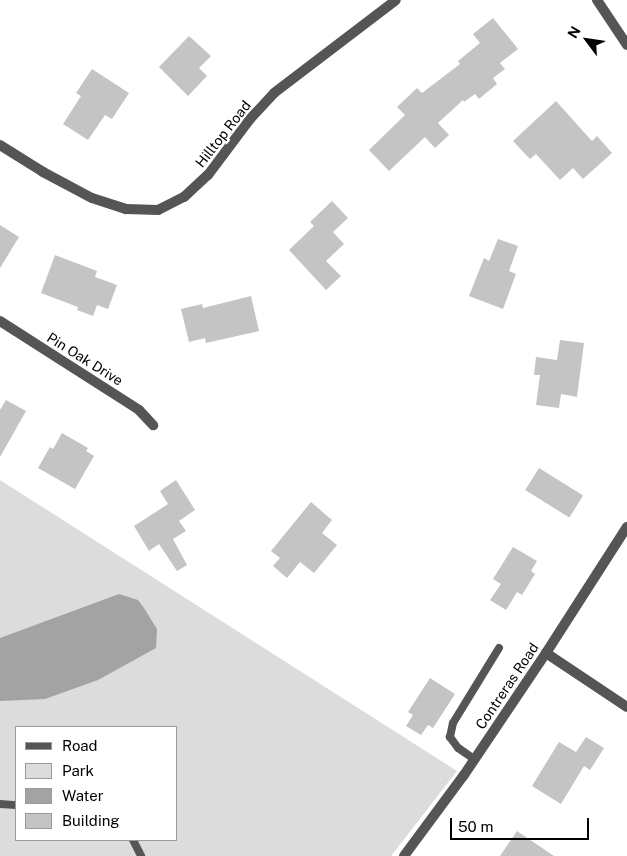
<!DOCTYPE html>
<html>
<head>
<meta charset="utf-8">
<style>
	body { margin:0 }
	#map { position:relative; width:627px; height:856px; overflow:hidden; background:#fff; font-family:"Public Sans",sans-serif }
	div>[style] { position:absolute }
	.green>* { inset:0; background:#dcdcdc }
	.water>* { inset:0; background:#a3a3a3 }
	.building>* { inset:0; background:#c4c4c4; transform-origin:0 0 }
	.service>* { height:8px; margin:-4px; padding:0 4px; transform-origin:4px; border-radius:4px; background:#555 }
	.minor>* { height:10px; margin:-5px; padding:0 5px; transform-origin:5px; border-radius:5px; background:#555 }
	.tertiary>* { height:10px; margin:-5px; padding:0 5px; transform-origin:5px; border-radius:5px; background:#555 }
	span { translate:-50% -50%; white-space:nowrap; text-align:center; line-height:1.15; -webkit-text-stroke:4.5px #fff; paint-order:stroke }
	.street-label { font-size:14px; color:#000 }
	.legend { position:absolute; left:15px; top:726px; width:162px; height:115px; box-sizing:border-box; background:#fff; border:1px solid #999; margin:0; padding:6px 9px; list-style:none; font-size:15px; color:#000 }
	.legend li { display:flex; align-items:center; gap:10px; height:25px }
	.legend b { width:25px; border:1px solid #999 }
	.north { position:absolute; left:562px; top:15px; width:50px; height:50px; -webkit-text-stroke:4px #fff; paint-order:stroke; rotate:301deg; font-size:14px; font-weight:700; line-height:20px; text-align:center; color:#000 }
	.north::after { content:''; display:block; margin:auto; width:18px; height:22px; background:#000; clip-path:polygon(50% 0,100% 100%,50% 72%,0 100%) }
	.scale { position:absolute; left:450px; top:818px; width:139px; height:22px; box-sizing:border-box; border:2px solid #000; border-top:0; padding-left:6px; font-size:15px; line-height:18px; white-space:nowrap; color:#000; -webkit-text-stroke:4px #fff; paint-order:stroke }
</style>
</head>
<body>
<div id="map">
	<div class="green">
		<i style="clip-path:polygon(evenodd,0 480px,457px 771px,391px 856px,0 856px,0 480px,16px 727px,176px 727px,176px 840px,16px 840px,16px 727px)"></i>
	</div>
	<div class="water">
		<i style="clip-path:polygon(119px 594px,138px 600px,144px 608px,157px 629px,156px 648px,98px 680px,45px 699px,0 701px,0 638px)"></i>
	</div>
	<div class="building">
		<i style="clip-path:polygon(493px 18px,518px 49px,500px 63px,505px 69px,493px 78px,497px 84px,479px 99px,475px 94px,464px 102px,463px 100px,438px 123px,449px 135px,435px 148px,425px 137px,389px 171px,369px 150px,405px 115px,397px 107px,417px 88px,422px 93px,460px 64px,458px 61px,480px 43px,473px 34px)"></i>
		<i style="clip-path:polygon(189px 36px,211px 56px,199px 68px,207px 76px,188px 96px,159px 67px)"></i>
		<i style="clip-path:polygon(92px 69px,129px 93px,112px 119px,105px 115px,88px 140px,63px 124px,81px 96px,76px 93px)"></i>
		<i style="clip-path:polygon(556px 101px,592px 141px,597px 136px,612px 153px,583px 179px,573px 168px,560px 180px,536px 154px,530px 159px,513px 141px)"></i>
		<i style="clip-path:polygon(332px 201px,348px 218px,333px 232px,344px 244px,326px 261px,341px 276px,326px 290px,289px 250px,314px 226px,310px 222px)"></i>
		<i style="clip-path:polygon(0 225px,19px 237px,0 268px)"></i>
		<i style="clip-path:polygon(498px 239px,518px 246px,509px 271px,516px 274px,503px 309px,469px 296px,484px 258px,489px 261px)"></i>
		<i style="clip-path:polygon(55px 255px,97px 271px,95px 277px,117px 285px,108px 309px,97px 305px,93px 316px,77px 310px,78px 307px,41px 293px)"></i>
		<i style="clip-path:polygon(251px 296px,259px 331px,206px 343px,205px 338px,189px 342px,181px 309px,202px 304px,203px 308px)"></i>
		<i style="clip-path:polygon(560px 340px,584px 343px,577px 397px,561px 394px,559px 408px,536px 405px,540px 375px,534px 375px,536px 357px,557px 360px)"></i>
		<i style="clip-path:polygon(6px 400px,26px 411px,0 457px,0 410px)"></i>
		<i style="clip-path:polygon(62px 433px,88px 448px,86px 451px,94px 456px,75px 489px,38px 468px,50px 447px,53px 449px)"></i>
		<i style="left:539px;top:468px;width:52px;height:26px;rotate:32deg"></i>
		<i style="clip-path:polygon(176px 480px,195px 510px,179px 521px,186px 531px,173px 539px,187px 565px,177px 571px,159px 544px,149px 551px,134px 526px,168px 504px,160px 491px)"></i>
		<i style="clip-path:polygon(311px 502px,332px 520px,322px 533px,337px 545px,314px 573px,300px 562px,287px 578px,273px 566px,280px 558px,271px 551px)"></i>
		<i style="clip-path:polygon(513px 547px,537px 561px,531px 571px,535px 574px,522px 595px,517px 592px,506px 610px,490px 600px,501px 584px,493px 579px)"></i>
		<i style="clip-path:polygon(430px 678px,455px 694px,433px 728px,428px 725px,421px 735px,406px 726px,413px 715px,408px 712px)"></i>
		<i style="clip-path:polygon(586px 737px,604px 748px,590px 770px,584px 766px,561px 804px,532px 786px,559px 742px,576px 752px)"></i>
		<i style="clip-path:polygon(517px 831px,554px 856px,500px 856px)"></i>
	</div>
	<div class="service">
		<i style="left:474px;top:759px;width:19px;rotate:-145deg"></i>
		<i style="left:458px;top:748px;width:14px;rotate:-126deg"></i>
		<i style="left:450px;top:737px;width:14px;rotate:-78deg"></i>
		<i style="left:453px;top:723px;width:88px;rotate:-58.5deg"></i>
		<i style="left:0;top:804px;width:16px;rotate:4deg"></i>
		<i style="left:133px;top:840px;width:18px;rotate:63deg"></i>
	</div>
	<div class="minor">
		<i style="left:597px;top:0;width:54px;rotate:56.3deg"></i>
		<i style="left:0;top:145px;width:51px;rotate:32.1deg"></i>
		<i style="left:43px;top:172px;width:55px;rotate:28deg"></i>
		<i style="left:92px;top:198px;width:36px;rotate:18deg"></i>
		<i style="left:126px;top:209px;width:32px;rotate:2deg"></i>
		<i style="left:158px;top:210px;width:29px;rotate:-27deg"></i>
		<i style="left:184px;top:197px;width:33px;rotate:-43deg"></i>
		<i style="left:208px;top:175px;width:70px;rotate:-53.1deg"></i>
		<i style="left:250px;top:119px;width:35px;rotate:-47deg"></i>
		<i style="left:274px;top:93px;width:153px;rotate:-37.3deg"></i>
		<i style="left:0;top:321px;width:165px;rotate:32.6deg"></i>
		<i style="left:139px;top:410px;width:21px;rotate:47deg"></i>
		<i style="left:546px;top:653px;width:97px;rotate:33.7deg"></i>
	</div>
	<div class="tertiary">
		<i style="left:404px;top:856px;width:101px;rotate:-53.5deg"></i>
		<i style="left:464px;top:775px;width:147px;rotate:-56.1deg"></i>
		<i style="left:546px;top:653px;width:150px;rotate:-57.3deg"></i>
	</div>
	<div class="street-label">
		<span style="left:223px;top:134px;rotate:-52deg">Hilltop Road</span>
		<span style="left:85px;top:359px;rotate:32deg">Pin Oak Drive</span>
		<span style="left:507px;top:686px;rotate:-56deg">Contreras Road</span>
	</div>
	<ul class="legend">
	<li><b style="height:6px;background:#555"></b>Road</li>
	<li><b style="height:14px;background:#dcdcdc"></b>Park</li>
	<li><b style="height:14px;background:#a3a3a3"></b>Water</li>
	<li><b style="height:14px;background:#c4c4c4"></b>Building</li>
	</ul>
	<div class="north">N</div>
	<div class="scale">50 m</div>
</div>
</body>
</html>
